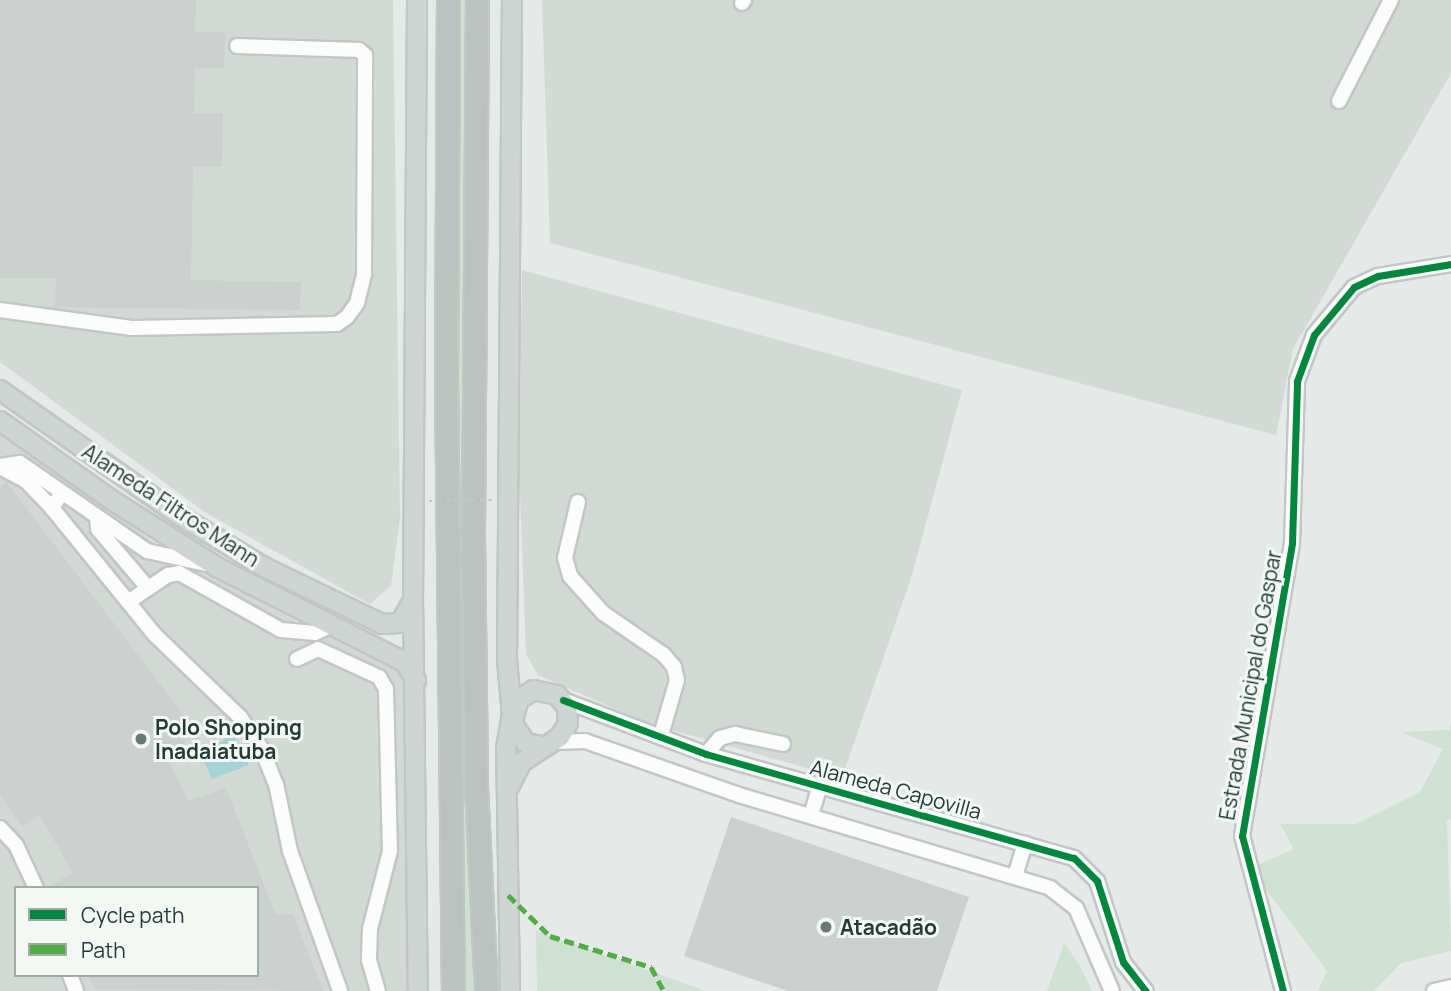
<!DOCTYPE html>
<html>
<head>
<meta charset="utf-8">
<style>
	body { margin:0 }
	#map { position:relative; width:1451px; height:991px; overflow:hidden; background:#e5e9e7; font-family:Manrope,sans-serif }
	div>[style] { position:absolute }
	.built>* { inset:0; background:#d3dad6 }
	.green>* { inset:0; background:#cfe1d3 }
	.water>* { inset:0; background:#a8d3d5 }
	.building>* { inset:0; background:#ccd0ce }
	.roads { filter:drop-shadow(2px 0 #c2c6c4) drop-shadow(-2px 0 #c2c6c4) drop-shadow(0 2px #c2c6c4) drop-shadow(0 -2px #c2c6c4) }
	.minor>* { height:14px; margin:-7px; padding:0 7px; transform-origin:7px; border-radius:7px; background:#fbfcfb }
	.major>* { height:18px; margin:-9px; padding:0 9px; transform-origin:9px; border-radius:9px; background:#ced5d3 }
	.highway>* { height:21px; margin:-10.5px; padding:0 10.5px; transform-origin:10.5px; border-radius:10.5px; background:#bbc2c0 }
	.path-bridge>* { height:2px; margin-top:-1px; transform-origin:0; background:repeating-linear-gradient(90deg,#c1c9c5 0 3.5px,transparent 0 8.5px) }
	.quiet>* { height:5px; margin-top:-2.5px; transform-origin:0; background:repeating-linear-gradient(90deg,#53ac45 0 10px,transparent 0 15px) }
	.cycleway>* { height:7px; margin:-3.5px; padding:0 3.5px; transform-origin:3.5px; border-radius:3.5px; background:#00873e }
	.dots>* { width:19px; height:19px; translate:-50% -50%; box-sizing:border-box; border:4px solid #f3f8f5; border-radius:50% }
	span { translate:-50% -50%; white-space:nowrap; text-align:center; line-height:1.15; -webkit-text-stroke:6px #f3f8f5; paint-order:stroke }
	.street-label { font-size:21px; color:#243b33 }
	.poi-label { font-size:21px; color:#243b33; font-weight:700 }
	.left { translate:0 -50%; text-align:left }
	.legend { position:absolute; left:14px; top:886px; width:245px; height:91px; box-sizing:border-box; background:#f3f8f5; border:2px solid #a0aca7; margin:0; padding:9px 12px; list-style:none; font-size:21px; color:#243b33 }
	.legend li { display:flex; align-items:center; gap:14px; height:35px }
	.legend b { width:35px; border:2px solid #a0aca7 }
</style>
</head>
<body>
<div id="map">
	<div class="built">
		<i style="clip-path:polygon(0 0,393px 0,400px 518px,391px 586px,370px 604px,206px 513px,0 362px)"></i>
		<i style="clip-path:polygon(542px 0,1451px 0,1451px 73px,1293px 349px,1276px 435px,550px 243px)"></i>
		<i style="clip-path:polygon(522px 270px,962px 390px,912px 575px,842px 778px,647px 723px,538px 675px,526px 654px,519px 465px)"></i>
		<i style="clip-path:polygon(evenodd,0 430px,152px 541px,301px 624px,398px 669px,407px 685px,408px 991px,0 991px,0 430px,16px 888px,257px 888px,257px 975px,16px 975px,16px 888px)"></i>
	</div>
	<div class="green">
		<i style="clip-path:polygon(456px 0,470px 0,478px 991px,461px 991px)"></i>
		<i style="clip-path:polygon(1451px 724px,1451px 819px,1447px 821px,1451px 951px,1401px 963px,1374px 991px,1318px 991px,1327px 971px,1259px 880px,1260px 864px,1294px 849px,1280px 824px,1356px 824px,1420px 792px,1443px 749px,1401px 732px,1449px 730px)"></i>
		<i style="clip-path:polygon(536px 931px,550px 936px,706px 991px,537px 991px)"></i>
		<i style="clip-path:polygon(1064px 943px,1080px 966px,1092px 991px,1047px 991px)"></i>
	</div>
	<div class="water">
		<i style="clip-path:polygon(233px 732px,249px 765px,212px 779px,202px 757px)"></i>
	</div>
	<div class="building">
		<i style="clip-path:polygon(0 0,196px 0,195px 32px,225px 32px,224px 63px,224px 68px,195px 68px,194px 113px,223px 113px,222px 167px,193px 167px,191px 280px,301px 282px,300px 310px,55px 307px,56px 278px,0 278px)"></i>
		<i style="clip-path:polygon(6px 481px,197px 733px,167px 757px,188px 801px,226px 788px,276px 915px,293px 914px,323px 991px,95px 989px,89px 975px,257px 975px,257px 888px,45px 888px,73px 873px,39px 814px,23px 827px,0 795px,0 488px)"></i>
		<i style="clip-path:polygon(731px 817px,969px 897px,937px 991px,788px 991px,684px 956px)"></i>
	</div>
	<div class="roads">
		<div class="minor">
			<i style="left:742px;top:3px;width:4px;rotate:-56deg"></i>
			<i style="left:1339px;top:101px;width:114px;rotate:-62.8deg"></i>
			<i style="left:0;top:310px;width:133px;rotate:7.8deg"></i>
			<i style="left:132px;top:328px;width:205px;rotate:-1.1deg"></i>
			<i style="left:337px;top:324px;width:12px;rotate:-35deg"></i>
			<i style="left:347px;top:317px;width:17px;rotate:-54deg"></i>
			<i style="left:357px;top:303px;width:30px;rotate:-76deg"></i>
			<i style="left:364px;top:274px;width:219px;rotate:-89.7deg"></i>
			<i style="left:365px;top:55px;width:8px;rotate:-140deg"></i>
			<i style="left:359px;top:50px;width:122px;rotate:-178.1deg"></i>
			<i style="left:0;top:466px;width:20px;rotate:-9deg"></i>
			<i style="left:20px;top:463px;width:155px;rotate:34.7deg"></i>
			<i style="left:147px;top:551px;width:60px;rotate:12.4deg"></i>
			<i style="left:0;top:467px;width:30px;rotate:28deg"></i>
			<i style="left:26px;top:481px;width:37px;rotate:46deg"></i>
			<i style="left:61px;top:494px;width:17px;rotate:123deg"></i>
			<i style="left:52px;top:508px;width:164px;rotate:51deg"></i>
			<i style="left:155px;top:635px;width:118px;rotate:44deg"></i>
			<i style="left:240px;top:717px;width:40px;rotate:56deg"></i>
			<i style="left:262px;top:750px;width:37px;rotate:68deg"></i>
			<i style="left:276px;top:784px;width:68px;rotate:78.2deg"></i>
			<i style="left:290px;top:851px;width:149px;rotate:70.3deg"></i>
			<i style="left:578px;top:502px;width:57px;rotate:103.1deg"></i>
			<i style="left:565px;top:558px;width:19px;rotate:74deg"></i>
			<i style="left:570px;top:576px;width:50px;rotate:48.3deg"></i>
			<i style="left:603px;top:613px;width:74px;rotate:34.5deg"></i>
			<i style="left:664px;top:655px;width:16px;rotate:50deg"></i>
			<i style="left:674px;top:667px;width:13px;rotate:77deg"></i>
			<i style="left:677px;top:680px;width:57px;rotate:106.2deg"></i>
			<i style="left:97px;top:517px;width:12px;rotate:85deg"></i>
			<i style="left:98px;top:529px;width:77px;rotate:49.7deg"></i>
			<i style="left:128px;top:602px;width:48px;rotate:-34deg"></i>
			<i style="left:168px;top:575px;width:11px;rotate:-10deg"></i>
			<i style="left:179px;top:573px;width:117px;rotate:29.2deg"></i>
			<i style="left:281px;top:630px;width:34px;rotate:5deg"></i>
			<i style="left:315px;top:633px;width:17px;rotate:-25deg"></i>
			<i style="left:297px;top:659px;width:23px;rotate:-25deg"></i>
			<i style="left:318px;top:649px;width:67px;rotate:24.7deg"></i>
			<i style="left:379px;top:677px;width:14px;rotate:60deg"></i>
			<i style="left:386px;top:689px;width:162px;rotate:88.6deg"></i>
			<i style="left:390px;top:851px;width:81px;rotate:104.4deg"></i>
			<i style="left:370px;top:929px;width:31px;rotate:92deg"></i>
			<i style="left:369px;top:960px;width:32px;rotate:74deg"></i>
			<i style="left:563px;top:700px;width:153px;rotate:20.7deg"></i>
			<i style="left:706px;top:754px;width:382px;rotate:15.8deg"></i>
			<i style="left:1074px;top:858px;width:33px;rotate:45deg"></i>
			<i style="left:1097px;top:881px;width:85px;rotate:72.2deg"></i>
			<i style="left:1123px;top:962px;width:37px;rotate:52deg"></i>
			<i style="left:553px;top:742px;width:32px;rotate:-2deg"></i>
			<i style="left:585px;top:741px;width:163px;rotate:19.3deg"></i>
			<i style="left:739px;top:795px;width:325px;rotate:16.6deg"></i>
			<i style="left:1050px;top:888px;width:33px;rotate:38deg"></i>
			<i style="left:1076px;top:908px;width:90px;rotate:66.6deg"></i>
			<i style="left:706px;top:754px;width:21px;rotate:-49deg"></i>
			<i style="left:720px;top:738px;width:16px;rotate:-15deg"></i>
			<i style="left:735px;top:734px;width:49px;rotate:11.8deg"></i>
			<i style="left:811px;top:815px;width:30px;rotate:-73deg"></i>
			<i style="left:0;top:828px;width:23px;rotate:47deg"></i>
			<i style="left:16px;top:845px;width:47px;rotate:65.1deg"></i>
			<i style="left:1015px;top:876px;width:34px;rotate:-73deg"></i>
			<i style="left:70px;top:975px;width:17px;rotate:69deg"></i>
			<i style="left:1283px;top:991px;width:160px;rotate:-104.8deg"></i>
			<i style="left:1242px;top:836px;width:297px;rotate:-80.3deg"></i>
			<i style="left:1292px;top:543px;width:162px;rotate:-88.2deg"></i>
			<i style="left:1297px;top:381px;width:49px;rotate:-69.7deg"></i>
			<i style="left:1314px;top:335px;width:62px;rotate:-50.2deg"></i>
			<i style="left:1354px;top:287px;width:26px;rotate:-25deg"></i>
			<i style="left:1378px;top:276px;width:74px;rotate:-9.3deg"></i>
			<i style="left:1434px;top:991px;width:17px;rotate:-13deg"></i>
		</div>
		<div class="major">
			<i style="left:417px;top:0;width:598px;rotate:90.38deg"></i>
			<i style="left:413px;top:598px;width:393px;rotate:89.3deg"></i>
			<i style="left:0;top:390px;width:220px;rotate:35deg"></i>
			<i style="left:180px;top:516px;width:98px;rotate:31.3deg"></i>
			<i style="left:264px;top:567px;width:131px;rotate:25.8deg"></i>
			<i style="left:382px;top:624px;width:18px;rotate:-3deg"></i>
			<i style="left:400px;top:623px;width:24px;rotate:-60deg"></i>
			<i style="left:0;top:421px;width:135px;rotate:35.3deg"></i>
			<i style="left:110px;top:499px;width:127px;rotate:32.4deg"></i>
			<i style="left:217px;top:567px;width:210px;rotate:26.9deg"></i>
			<i style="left:404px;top:662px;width:22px;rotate:56deg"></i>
			<i style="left:509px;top:787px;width:28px;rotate:-63deg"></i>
			<i style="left:522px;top:762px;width:45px;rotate:-33.3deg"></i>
			<i style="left:560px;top:737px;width:16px;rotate:-60deg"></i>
			<i style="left:568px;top:723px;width:16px;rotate:-94deg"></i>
			<i style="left:567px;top:707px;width:16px;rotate:-130deg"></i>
			<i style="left:557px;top:695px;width:24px;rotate:-168deg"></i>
			<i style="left:534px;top:690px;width:17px;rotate:149deg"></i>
			<i style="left:519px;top:699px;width:25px;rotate:106deg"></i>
			<i style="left:512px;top:723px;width:24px;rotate:55deg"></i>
			<i style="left:526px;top:743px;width:16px;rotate:11deg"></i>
			<i style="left:510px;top:991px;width:243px;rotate:-90.9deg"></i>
			<i style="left:506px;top:748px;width:34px;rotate:-80deg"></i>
			<i style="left:512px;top:715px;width:55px;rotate:-95.2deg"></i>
			<i style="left:507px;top:660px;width:660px;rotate:-89.57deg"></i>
		</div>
		<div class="highway">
			<i style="left:448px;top:0;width:378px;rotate:90.3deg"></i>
			<i style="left:446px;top:378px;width:613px;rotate:89.35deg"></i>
			<i style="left:477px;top:0;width:535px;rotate:90.43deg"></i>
			<i style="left:473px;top:535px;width:252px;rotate:89.3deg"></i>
			<i style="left:476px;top:787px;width:204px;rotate:87.2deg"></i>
		</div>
	</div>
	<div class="path-bridge">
		<i style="left:429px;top:501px;width:64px;rotate:-0.9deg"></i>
	</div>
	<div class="quiet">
		<i style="left:508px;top:895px;width:59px;rotate:44.3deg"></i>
		<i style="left:550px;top:936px;width:106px;rotate:17.1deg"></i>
		<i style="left:651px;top:967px;width:27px;rotate:62deg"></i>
	</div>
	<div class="cycleway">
		<i style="left:563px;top:700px;width:153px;rotate:20.7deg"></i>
		<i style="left:706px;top:754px;width:382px;rotate:15.8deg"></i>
		<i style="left:1074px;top:858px;width:33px;rotate:45deg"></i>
		<i style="left:1097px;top:881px;width:85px;rotate:72.2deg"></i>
		<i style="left:1123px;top:962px;width:37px;rotate:52deg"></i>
		<i style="left:1283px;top:991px;width:160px;rotate:-104.8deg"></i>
		<i style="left:1242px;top:836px;width:297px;rotate:-80.3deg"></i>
		<i style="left:1292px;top:543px;width:162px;rotate:-88.2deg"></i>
		<i style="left:1297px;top:381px;width:49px;rotate:-69.7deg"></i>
		<i style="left:1314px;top:335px;width:62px;rotate:-50.2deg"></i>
		<i style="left:1354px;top:287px;width:26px;rotate:-25deg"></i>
		<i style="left:1378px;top:276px;width:74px;rotate:-9.3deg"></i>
	</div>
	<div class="dots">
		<i style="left:141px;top:739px;background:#687872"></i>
		<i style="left:826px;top:927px;background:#687872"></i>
	</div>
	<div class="street-label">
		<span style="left:171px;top:505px;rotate:33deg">Alameda Filtros Mann</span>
		<span style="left:1250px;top:685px;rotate:-80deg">Estrada Municipal do Gaspar</span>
		<span style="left:896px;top:789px;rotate:15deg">Alameda Capovilla</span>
	</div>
	<div class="poi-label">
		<span class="left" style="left:155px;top:739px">Polo Shopping<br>Inadaiatuba</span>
		<span class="left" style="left:840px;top:927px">Atacadão</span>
	</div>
	<ul class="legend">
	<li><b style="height:9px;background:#00873e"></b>Cycle path</li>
	<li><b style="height:9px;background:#53ac45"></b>Path</li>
	</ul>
</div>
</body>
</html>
